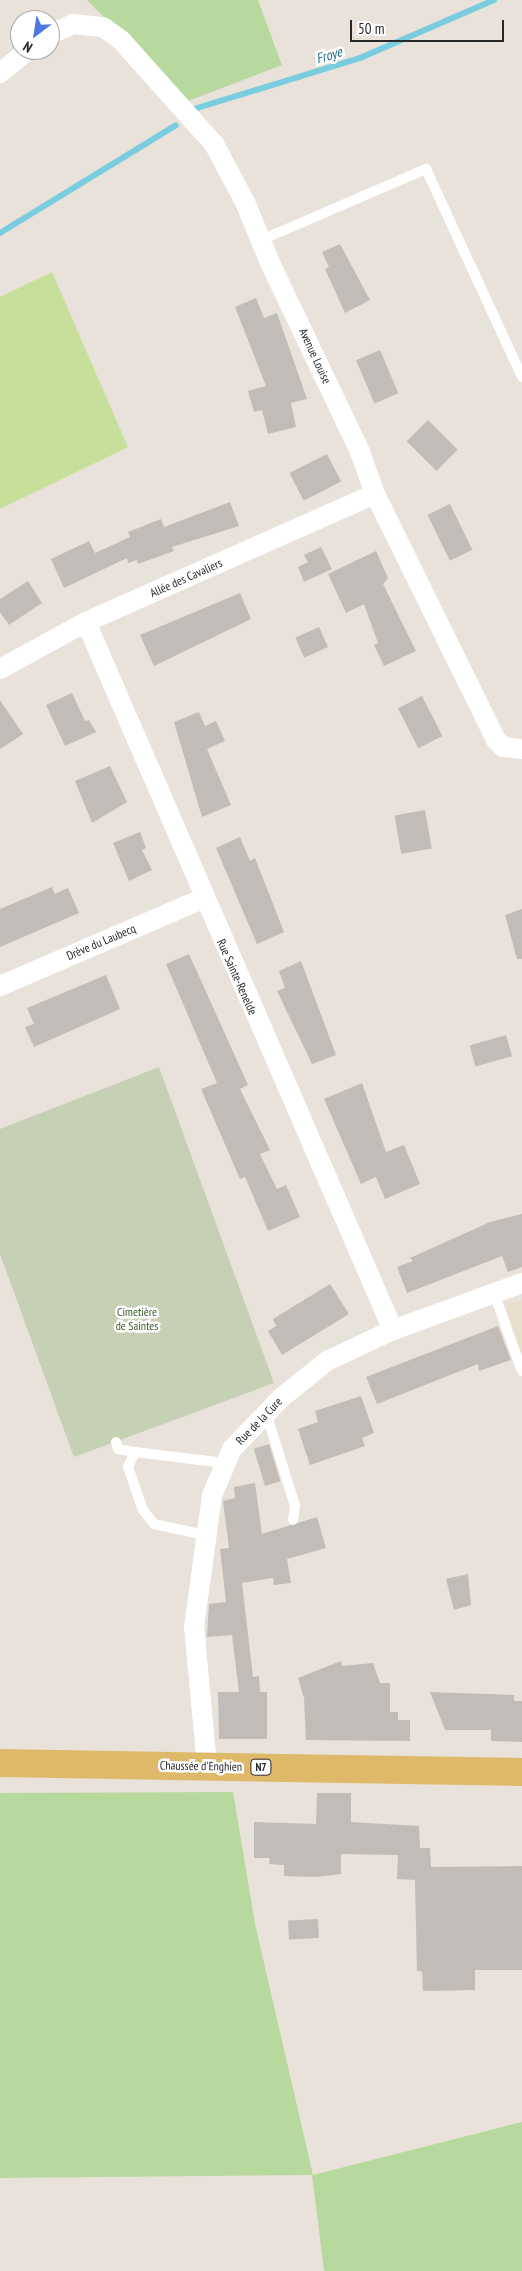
<!DOCTYPE html>
<html>
<head>
<meta charset="utf-8">
<style>
	body { margin:0 }
	#map { position:relative; width:522px; height:2271px; overflow:hidden; background:#e9e2db; font-family:"PT Sans Narrow",sans-serif }
	div>[style] { position:absolute }
	.education>* { inset:0; background:#e9ddcc }
	.green>* { inset:0; background:#b7d99e }
	.cemetery>* { inset:0; background:#c5d0b5 }
	.pitch>* { inset:0; background:#c8df9b }
	.stream>* { height:6px; margin:-3px; padding:0 3px; transform-origin:3px; border-radius:3px; background:#7acddf }
	.building>* { inset:0; background:#c1bcb8; transform-origin:0 0 }
	.lane>* { height:10px; margin:-5px; padding:0 5px; transform-origin:5px; border-radius:5px; background:#fff }
	.street>* { height:20px; margin:-10px; padding:0 10px; transform-origin:10px; border-radius:10px; background:#fff }
	.primary>* { height:28px; margin:-14px; padding:0 14px; transform-origin:14px; border-radius:14px; background:#dfb96a }
	span { translate:-50% -50%; white-space:nowrap; text-align:center; line-height:1.15; -webkit-text-stroke:5px #fff; paint-order:stroke }
	.shield-label span { padding:1px 4px; background:#fff; border:1px solid; border-radius:4px; -webkit-text-stroke-width:0 }
	.shield-label { font-size:11px; color:#282828; font-weight:700 }
	.street-label { font-size:12px; color:#282828 }
	.park-label { font-size:12px; color:#335b22 }
	.water-label { font-size:14px; color:#1d6c87; font-style:italic }
	.north { position:absolute; left:10px; top:10px; width:50px; height:50px; box-sizing:border-box; background:#fff; border:1px solid #a9a9a9; border-radius:50%; rotate:211deg; font-size:14px; font-weight:700; line-height:20px; text-align:center; color:#282828 }
	.north::after { content:''; display:block; margin:auto; width:18px; height:22px; background:#4e77e3; clip-path:polygon(50% 0,100% 100%,50% 72%,0 100%) }
	.scale { position:absolute; left:350px; top:20px; width:154px; height:22px; box-sizing:border-box; border:2px solid #282828; border-top:0; padding-left:6px; font-size:15px; line-height:18px; white-space:nowrap; color:#282828; -webkit-text-stroke:4px #fff; paint-order:stroke }
</style>
</head>
<body>
<div id="map">
	<div class="education">
		<i style="clip-path:polygon(522px 1300px,522px 1354px,505px 1306px)"></i>
	</div>
	<div class="green">
		<i style="clip-path:polygon(87px 0,258px 0,282px 65px,188px 101px)"></i>
		<i style="clip-path:polygon(233px 1792px,255px 1924px,313px 2175px,522px 2122px,522px 2271px,324px 2271px,312px 2175px,0 2178px,0 1793px)"></i>
	</div>
	<div class="cemetery">
		<i style="clip-path:polygon(159px 1067px,274px 1383px,74px 1457px,0 1254px,0 1129px)"></i>
	</div>
	<div class="pitch">
		<i style="clip-path:polygon(52px 272px,128px 447px,0 509px,0 297px)"></i>
	</div>
	<div class="stream">
		<i style="left:194px;top:109px;width:174px;rotate:-17.1deg"></i>
		<i style="left:360px;top:58px;width:146px;rotate:-23.4deg"></i>
		<i style="left:0;top:233px;width:206px;rotate:-31.5deg"></i>
	</div>
	<div class="building">
		<i style="clip-path:polygon(340px 244px,370px 300px,345px 313px,325px 269px,329px 267px,322px 252px)"></i>
		<i style="clip-path:polygon(256px 298px,264px 318px,277px 313px,307px 399px,291px 403px,296px 427px,268px 434px,262px 410px,254px 412px,248px 391px,266px 386px,235px 307px)"></i>
		<i style="left:380px;top:350px;width:47px;height:26px;rotate:67deg"></i>
		<i style="left:428px;top:420px;width:42px;height:30px;rotate:45deg"></i>
		<i style="left:327px;top:454px;width:31px;height:42px;rotate:63deg"></i>
		<i style="clip-path:polygon(230px 502px,239px 526px,172px 547px,174px 551px,138px 564px,137px 560px,128px 563px,127px 558px,64px 588px,51px 559px,89px 541px,95px 553px,130px 537px,128px 532px,161px 519px,164px 527px)"></i>
		<i style="left:450px;top:504px;width:51px;height:25px;rotate:64deg"></i>
		<i style="clip-path:polygon(321px 547px,332px 569px,304px 582px,298px 567px,308px 562px,304px 555px)"></i>
		<i style="clip-path:polygon(376px 551px,388px 578px,383px 584px,416px 651px,384px 666px,374px 645px,378px 643px,364px 604px,346px 613px,328px 574px)"></i>
		<i style="clip-path:polygon(28px 581px,42px 603px,9px 625px,0 612px,0 599px)"></i>
		<i style="clip-path:polygon(240px 593px,251px 619px,154px 666px,140px 635px)"></i>
		<i style="left:319px;top:627px;width:22px;height:26px;rotate:66deg"></i>
		<i style="clip-path:polygon(72px 693px,85px 721px,89px 720px,96px 732px,65px 746px,46px 705px)"></i>
		<i style="left:422px;top:696px;width:45px;height:27px;rotate:63deg"></i>
		<i style="clip-path:polygon(0 700px,23px 734px,0 749px)"></i>
		<i style="clip-path:polygon(199px 712px,205px 726px,216px 721px,225px 741px,207px 749px,231px 805px,202px 817px,174px 722px)"></i>
		<i style="clip-path:polygon(110px 766px,127px 802px,92px 823px,75px 781px)"></i>
		<i style="left:425px;top:810px;width:39px;height:31px;rotate:80deg"></i>
		<i style="clip-path:polygon(140px 832px,146px 848px,142px 850px,152px 870px,129px 881px,113px 843px)"></i>
		<i style="clip-path:polygon(240px 837px,250px 861px,255px 858px,284px 932px,257px 944px,216px 848px)"></i>
		<i style="clip-path:polygon(52px 887px,55px 894px,68px 888px,79px 913px,0 947px,0 909px)"></i>
		<i style="clip-path:polygon(522px 909px,522px 959px,517px 959px,505px 915px)"></i>
		<i style="clip-path:polygon(189px 954px,248px 1085px,240px 1089px,270px 1150px,260px 1154px,277px 1189px,286px 1185px,300px 1217px,268px 1231px,245px 1177px,240px 1179px,201px 1089px,217px 1083px,166px 964px)"></i>
		<i style="clip-path:polygon(301px 961px,336px 1055px,312px 1064px,277px 991px,285px 988px,279px 971px)"></i>
		<i style="clip-path:polygon(106px 975px,120px 1009px,34px 1047px,25px 1027px,34px 1024px,27px 1008px)"></i>
		<i style="left:506px;top:1035px;width:22px;height:38px;rotate:74deg"></i>
		<i style="clip-path:polygon(362px 1083px,386px 1152px,404px 1145px,420px 1184px,385px 1199px,376px 1177px,361px 1184px,324px 1099px)"></i>
		<i style="clip-path:polygon(522px 1214px,522px 1267px,508px 1272px,502px 1256px,407px 1293px,397px 1267px,413px 1261px,410px 1258px,490px 1222px)"></i>
		<i style="clip-path:polygon(330px 1284px,349px 1314px,282px 1355px,268px 1331px,276px 1326px,273px 1319px)"></i>
		<i style="clip-path:polygon(498px 1326px,511px 1360px,479px 1371px,478px 1364px,377px 1404px,366px 1377px)"></i>
		<i style="clip-path:polygon(361px 1396px,374px 1433px,362px 1438px,365px 1446px,310px 1465px,298px 1429px,318px 1422px,315px 1411px)"></i>
		<i style="left:269px;top:1444px;width:39px;height:16px;rotate:73deg"></i>
		<i style="clip-path:polygon(255px 1483px,262px 1534px,317px 1517px,326px 1548px,287px 1559px,291px 1583px,274px 1585px,273px 1578px,242px 1583px,253px 1677px,259px 1676px,260px 1692px,267px 1692px,267px 1739px,219px 1739px,218px 1692px,239px 1692px,232px 1635px,207px 1637px,209px 1604px,226px 1602px,220px 1549px,229px 1548px,223px 1501px,235px 1498px,234px 1487px)"></i>
		<i style="clip-path:polygon(468px 1574px,471px 1605px,454px 1610px,446px 1579px)"></i>
		<i style="clip-path:polygon(341px 1661px,342px 1666px,373px 1663px,380px 1683px,390px 1683px,390px 1712px,398px 1712px,398px 1720px,410px 1720px,410px 1741px,306px 1740px,304px 1698px,298px 1678px)"></i>
		<i style="clip-path:polygon(430px 1692px,514px 1695px,514px 1701px,522px 1701px,522px 1742px,491px 1741px,491px 1730px,445px 1730px)"></i>
		<i style="clip-path:polygon(317px 1793px,351px 1793px,351px 1822px,419px 1826px,420px 1848px,430px 1848px,431px 1867px,522px 1866px,522px 1970px,475px 1970px,475px 1990px,423px 1991px,422px 1971px,417px 1971px,415px 1880px,397px 1879px,398px 1855px,341px 1854px,341px 1874px,317px 1877px,284px 1876px,284px 1865px,269px 1864px,270px 1858px,254px 1858px,254px 1822px,316px 1824px)"></i>
		<i style="left:318px;top:1919px;width:19px;height:30px;rotate:87deg"></i>
	</div>
	<div class="lane">
		<i style="left:261px;top:240px;width:180px;rotate:-23.3deg"></i>
		<i style="left:426px;top:169px;width:229px;rotate:65.2deg"></i>
		<i style="left:494px;top:1293px;width:83px;rotate:70.3deg"></i>
		<i style="left:263px;top:1417px;width:8px;rotate:40deg"></i>
		<i style="left:269px;top:1422px;width:88px;rotate:72.8deg"></i>
		<i style="left:295px;top:1506px;width:14px;rotate:98deg"></i>
		<i style="left:116px;top:1442px;width:7px;rotate:74deg"></i>
		<i style="left:118px;top:1449px;width:17px;rotate:10deg"></i>
		<i style="left:135px;top:1452px;width:90px;rotate:7deg"></i>
		<i style="left:135px;top:1452px;width:17px;rotate:115deg"></i>
		<i style="left:128px;top:1467px;width:46px;rotate:70.8deg"></i>
		<i style="left:143px;top:1510px;width:18px;rotate:52deg"></i>
		<i style="left:154px;top:1524px;width:52px;rotate:12.2deg"></i>
	</div>
	<div class="street">
		<i style="left:50px;top:34px;width:25px;rotate:-23deg"></i>
		<i style="left:73px;top:24px;width:30px;rotate:6deg"></i>
		<i style="left:103px;top:27px;width:22px;rotate:36deg"></i>
		<i style="left:121px;top:40px;width:140px;rotate:48.2deg"></i>
		<i style="left:214px;top:144px;width:66px;rotate:61.9deg"></i>
		<i style="left:245px;top:202px;width:68px;rotate:67.6deg"></i>
		<i style="left:271px;top:265px;width:207px;rotate:64.5deg"></i>
		<i style="left:360px;top:452px;width:45px;rotate:70.3deg"></i>
		<i style="left:375px;top:494px;width:274px;rotate:63.8deg"></i>
		<i style="left:496px;top:740px;width:10px;rotate:45deg"></i>
		<i style="left:503px;top:747px;width:19px;rotate:6deg"></i>
		<i style="left:0;top:73px;width:36px;rotate:-39deg"></i>
		<i style="left:86px;top:622px;width:772px;rotate:66.56deg"></i>
		<i style="left:0;top:669px;width:98px;rotate:-28.7deg"></i>
		<i style="left:86px;top:622px;width:316px;rotate:-23.9deg"></i>
		<i style="left:0;top:986px;width:220px;rotate:-23.3deg"></i>
		<i style="left:207px;top:1766px;width:140px;rotate:-95.3deg"></i>
		<i style="left:194px;top:1627px;width:133px;rotate:-82.2deg"></i>
		<i style="left:212px;top:1495px;width:50px;rotate:-66.5deg"></i>
		<i style="left:232px;top:1449px;width:71px;rotate:-46.1deg"></i>
		<i style="left:281px;top:1398px;width:59px;rotate:-38.8deg"></i>
		<i style="left:327px;top:1361px;width:73px;rotate:-25.2deg"></i>
		<i style="left:393px;top:1330px;width:137px;rotate:-20deg"></i>
	</div>
	<div class="primary">
		<i style="left:0;top:1763px;width:522px;rotate:0.99deg"></i>
	</div>
	<div class="shield-label">
		<span style="left:261px;top:1767px">N7</span>
	</div>
	<div class="street-label">
		<span style="left:315px;top:356px;rotate:65deg">Avenue Louise</span>
		<span style="left:186px;top:578px;rotate:-24deg">Allée des Cavaliers</span>
		<span style="left:101px;top:942px;rotate:-23deg">Drève du Laubecq</span>
		<span style="left:237px;top:977px;rotate:66deg">Rue Sainte-Renelde</span>
		<span style="left:259px;top:1421px;rotate:-46deg">Rue de la Cure</span>
		<span style="left:201px;top:1766px;rotate:1deg">Chaussée d'Enghien</span>
	</div>
	<div class="park-label">
		<span style="left:137px;top:1319px">Cimetière<br>de Saintes</span>
	</div>
	<div class="water-label">
		<span style="left:329px;top:55px;rotate:-17deg">Froye</span>
	</div>
	<div class="north">N</div>
	<div class="scale">50 m</div>
</div>
</body>
</html>
